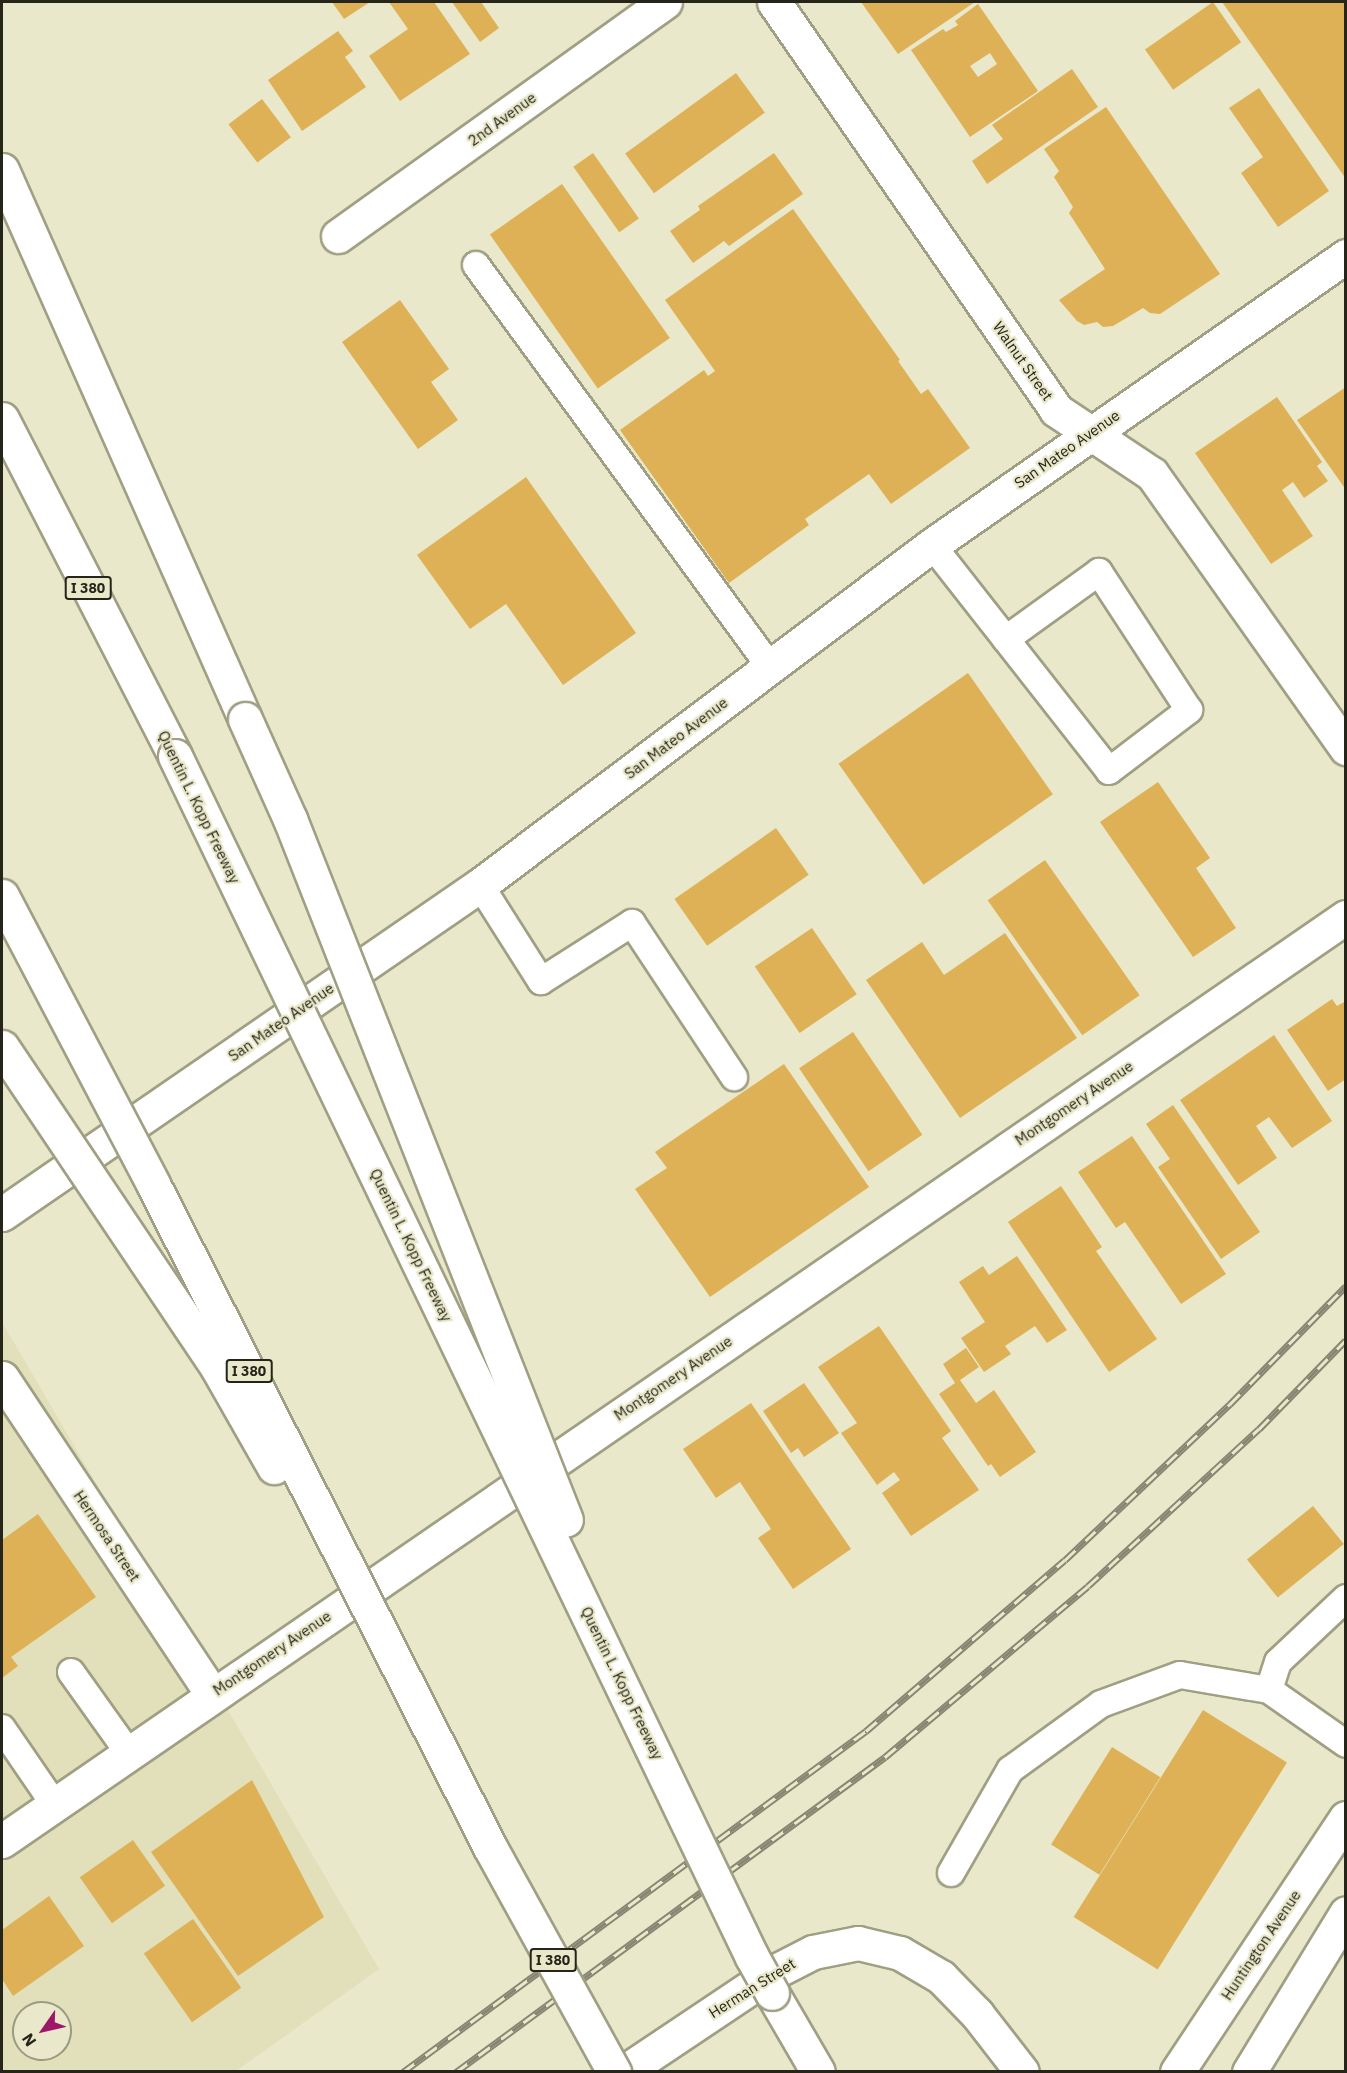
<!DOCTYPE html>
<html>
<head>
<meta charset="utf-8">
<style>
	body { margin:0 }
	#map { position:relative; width:1347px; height:2073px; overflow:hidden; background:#e9e8ca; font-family:"IBM Plex Sans",sans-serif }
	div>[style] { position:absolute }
	.built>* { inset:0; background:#e1e0ba }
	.building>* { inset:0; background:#deb156; transform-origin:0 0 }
	.roads { filter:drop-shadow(2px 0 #a09f83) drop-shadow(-2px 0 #a09f83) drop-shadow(0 2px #a09f83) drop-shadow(0 -2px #a09f83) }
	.lane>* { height:26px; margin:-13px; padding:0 13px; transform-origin:13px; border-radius:13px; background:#fff }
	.street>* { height:33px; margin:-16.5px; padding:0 16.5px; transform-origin:16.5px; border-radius:16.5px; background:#fff }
	.secondary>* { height:33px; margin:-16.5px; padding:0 16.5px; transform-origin:16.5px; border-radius:16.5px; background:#fff }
	.highway>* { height:33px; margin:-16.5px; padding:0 16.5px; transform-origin:16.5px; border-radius:16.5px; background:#fff }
	.rail>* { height:7px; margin-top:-3.5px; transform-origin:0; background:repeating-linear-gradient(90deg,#e9e8ca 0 14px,#878672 0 28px); box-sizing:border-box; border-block:2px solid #878672 }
	.bridges { filter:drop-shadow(2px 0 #a09f83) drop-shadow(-2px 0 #a09f83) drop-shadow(0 2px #a09f83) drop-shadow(0 -2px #a09f83) }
	.highway-bridge>* { height:33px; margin:-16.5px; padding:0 16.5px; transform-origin:16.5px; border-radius:16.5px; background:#fff }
	span { translate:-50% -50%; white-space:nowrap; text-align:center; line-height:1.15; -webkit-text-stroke:4.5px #e9e8ca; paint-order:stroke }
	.shield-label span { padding:2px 4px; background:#e9e8ca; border:2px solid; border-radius:4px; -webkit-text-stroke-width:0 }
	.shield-label { font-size:14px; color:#25251a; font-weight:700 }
	.street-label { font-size:15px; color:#25251a }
	.frame { position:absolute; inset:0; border:3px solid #25251a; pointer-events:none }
	.north { position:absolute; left:12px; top:2001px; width:60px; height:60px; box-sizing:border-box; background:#e9e8ca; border:2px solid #9b9a84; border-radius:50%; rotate:236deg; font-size:16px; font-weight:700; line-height:24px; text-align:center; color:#25251a }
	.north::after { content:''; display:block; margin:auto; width:21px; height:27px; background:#9d1869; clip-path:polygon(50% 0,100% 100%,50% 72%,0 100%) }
</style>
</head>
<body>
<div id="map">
	<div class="built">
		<i style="clip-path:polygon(evenodd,2px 1322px,379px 1969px,236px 2071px,2px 2071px,2px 1322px,24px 2013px,60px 2013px,60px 2049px,24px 2049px,24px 2013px)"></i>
	</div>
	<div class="building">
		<i style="clip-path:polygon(332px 2px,370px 2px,344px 19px)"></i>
		<i style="clip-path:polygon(389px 2px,434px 2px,470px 54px,400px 101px,369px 56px,408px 29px)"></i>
		<i style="clip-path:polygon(452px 2px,481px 2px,499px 28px,480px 42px)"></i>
		<i style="clip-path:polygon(861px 2px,975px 2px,898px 54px)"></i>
		<i style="left:1213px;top:2px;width:49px;height:83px;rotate:55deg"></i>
		<i style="clip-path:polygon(1222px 2px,1346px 2px,1346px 179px)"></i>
		<i style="clip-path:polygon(evenodd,978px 4px,1038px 91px,970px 137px,911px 50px,943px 29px,946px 32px,958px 25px,955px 21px,978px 4px,990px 53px,997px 64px,978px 77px,970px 66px,990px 53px)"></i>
		<i style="clip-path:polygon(338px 31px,353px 51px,345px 57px,366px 87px,302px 131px,268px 80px)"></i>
		<i style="clip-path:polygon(1072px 69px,1098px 107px,987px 184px,972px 161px,1003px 139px,992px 125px)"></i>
		<i style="left:736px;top:73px;width:49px;height:137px;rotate:54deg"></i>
		<i style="clip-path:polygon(1259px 88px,1329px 191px,1278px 227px,1241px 173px,1263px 157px,1229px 108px)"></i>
		<i style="left:262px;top:99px;width:48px;height:42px;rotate:53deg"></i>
		<i style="clip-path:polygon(1106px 107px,1220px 274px,1160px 314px,1150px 313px,1143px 308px,1113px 326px,1103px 327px,1097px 322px,1084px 325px,1077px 321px,1059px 300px,1105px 269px,1069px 213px,1073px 207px,1054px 177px,1059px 171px,1044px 149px)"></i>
		<i style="left:593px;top:153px;width:80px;height:24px;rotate:55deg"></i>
		<i style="clip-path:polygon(774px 153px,803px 194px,729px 246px,724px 241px,693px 263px,670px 231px,700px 210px,698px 206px)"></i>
		<i style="left:562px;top:184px;width:188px;height:88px;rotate:55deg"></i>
		<i style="clip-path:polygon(793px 209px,900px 360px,898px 361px,921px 394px,928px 389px,970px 448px,891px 504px,869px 474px,805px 519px,809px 525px,729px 583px,620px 430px,704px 370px,708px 376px,715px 371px,665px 300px)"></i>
		<i style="clip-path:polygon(400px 300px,449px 369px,431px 382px,458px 420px,418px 449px,342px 342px)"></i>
		<i style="clip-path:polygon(1346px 387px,1346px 490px,1297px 420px)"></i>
		<i style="clip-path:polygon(1277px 397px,1322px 462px,1317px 466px,1328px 481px,1304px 498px,1293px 482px,1282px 490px,1313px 536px,1271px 564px,1195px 453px)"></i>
		<i style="clip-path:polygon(526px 477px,636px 633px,563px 685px,506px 604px,470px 629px,417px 555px)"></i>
		<i style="left:968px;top:673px;width:148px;height:158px;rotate:55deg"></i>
		<i style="clip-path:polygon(1158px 782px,1210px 858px,1196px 868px,1236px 928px,1193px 957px,1100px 822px)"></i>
		<i style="left:776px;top:828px;width:57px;height:124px;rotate:55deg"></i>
		<i style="left:1045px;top:860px;width:165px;height:70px;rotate:55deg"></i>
		<i style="left:812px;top:928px;width:80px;height:69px;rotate:56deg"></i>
		<i style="clip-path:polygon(1005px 933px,1077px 1038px,960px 1118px,866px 980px,922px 942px,944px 975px)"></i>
		<i style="clip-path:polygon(1332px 999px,1337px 1006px,1346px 1001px,1346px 1079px,1328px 1091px,1287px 1030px)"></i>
		<i style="left:853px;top:1032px;width:124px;height:65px;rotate:56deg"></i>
		<i style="clip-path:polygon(1274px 1035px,1332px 1121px,1292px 1148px,1269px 1117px,1256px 1126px,1277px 1158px,1238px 1185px,1180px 1100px)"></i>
		<i style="clip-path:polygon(784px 1064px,869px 1187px,710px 1297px,635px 1189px,667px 1168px,655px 1152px)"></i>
		<i style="clip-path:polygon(1173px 1105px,1260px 1232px,1221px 1259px,1158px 1167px,1170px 1159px,1146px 1124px)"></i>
		<i style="clip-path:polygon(1132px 1136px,1226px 1274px,1181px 1304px,1125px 1222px,1116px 1228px,1078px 1172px)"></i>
		<i style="clip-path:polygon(1061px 1186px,1102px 1247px,1096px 1251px,1157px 1339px,1109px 1372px,1008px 1222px)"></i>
		<i style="clip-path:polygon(1017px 1256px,1067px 1330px,1047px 1343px,1035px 1326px,1005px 1346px,1011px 1354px,984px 1372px,961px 1338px,985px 1322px,959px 1282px,983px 1266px,989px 1275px)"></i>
		<i style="clip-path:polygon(879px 1326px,951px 1431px,942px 1438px,979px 1490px,911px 1536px,882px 1493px,900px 1480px,894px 1472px,877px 1485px,841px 1433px,857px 1423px,818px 1367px)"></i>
		<i style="clip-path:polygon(966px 1348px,979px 1367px,960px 1380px,976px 1403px,994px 1390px,1036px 1452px,1000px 1477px,991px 1464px,988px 1466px,939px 1394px,955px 1383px,943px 1364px)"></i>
		<i style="clip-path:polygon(804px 1383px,839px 1433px,804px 1457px,798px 1448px,791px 1453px,763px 1411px)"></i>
		<i style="clip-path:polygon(751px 1403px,851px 1549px,793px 1589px,758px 1538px,771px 1529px,740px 1482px,716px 1498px,683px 1449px)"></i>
		<i style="left:1313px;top:1506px;width:49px;height:85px;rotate:51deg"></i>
		<i style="clip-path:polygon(38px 1514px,96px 1597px,11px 1657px,18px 1666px,2px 1678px,2px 1540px)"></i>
		<i style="left:1203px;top:1710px;width:99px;height:244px;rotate:32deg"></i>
		<i style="left:1112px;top:1747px;width:57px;height:115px;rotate:32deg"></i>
		<i style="clip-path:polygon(252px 1780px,324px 1917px,238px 1976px,151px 1852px)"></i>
		<i style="left:133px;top:1840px;width:56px;height:65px;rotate:55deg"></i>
		<i style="clip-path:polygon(49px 1896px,84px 1946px,13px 1996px,2px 1979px,2px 1930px)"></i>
		<i style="left:193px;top:1919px;width:84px;height:60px;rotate:55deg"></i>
	</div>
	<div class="roads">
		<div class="lane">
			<i style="left:476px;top:265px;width:498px;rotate:53.8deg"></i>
			<i style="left:932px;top:545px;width:287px;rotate:51.9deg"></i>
			<i style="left:1109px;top:771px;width:101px;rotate:-37.3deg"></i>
			<i style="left:1189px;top:710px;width:165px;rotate:-123.1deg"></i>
			<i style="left:1099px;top:572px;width:115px;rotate:144.2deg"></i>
			<i style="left:480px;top:885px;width:114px;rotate:57.6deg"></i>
			<i style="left:541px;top:981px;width:108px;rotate:-32.5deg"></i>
			<i style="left:632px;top:923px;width:185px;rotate:56.5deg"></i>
			<i style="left:1346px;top:1598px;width:93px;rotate:136.7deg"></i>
			<i style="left:1278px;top:1662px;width:29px;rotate:108deg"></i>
			<i style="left:1269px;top:1690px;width:94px;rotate:35deg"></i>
			<i style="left:71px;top:1672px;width:98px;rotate:54.5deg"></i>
			<i style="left:2px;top:1728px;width:92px;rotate:55.6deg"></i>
			<i style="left:951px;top:1873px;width:119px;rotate:-60.2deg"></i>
			<i style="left:1010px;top:1770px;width:112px;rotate:-36deg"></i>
			<i style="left:1101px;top:1704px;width:84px;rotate:-20.2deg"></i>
			<i style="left:1180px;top:1675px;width:90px;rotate:9.6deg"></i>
		</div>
		<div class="street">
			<i style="left:774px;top:2px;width:496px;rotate:55.3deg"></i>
			<i style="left:1056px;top:410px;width:115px;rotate:33.7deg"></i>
			<i style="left:1152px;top:474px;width:336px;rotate:54.7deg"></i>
			<i style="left:338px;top:236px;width:402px;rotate:-35.6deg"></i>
			<i style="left:2px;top:1378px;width:379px;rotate:56.4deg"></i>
			<i style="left:2px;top:1841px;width:1631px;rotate:-34.51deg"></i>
			<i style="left:624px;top:2072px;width:178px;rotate:-33.8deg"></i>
			<i style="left:772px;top:1973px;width:46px;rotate:-27.1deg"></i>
			<i style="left:813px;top:1952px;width:46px;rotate:-11.3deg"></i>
			<i style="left:858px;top:1943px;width:43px;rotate:13.4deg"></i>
			<i style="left:900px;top:1953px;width:48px;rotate:30.3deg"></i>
			<i style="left:941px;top:1977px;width:52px;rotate:45.8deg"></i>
			<i style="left:977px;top:2014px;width:73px;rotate:52.2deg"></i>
		</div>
		<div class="secondary">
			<i style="left:2px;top:1214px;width:580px;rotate:-34.54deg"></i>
			<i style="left:480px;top:885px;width:566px;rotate:-36.95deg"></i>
			<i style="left:932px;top:545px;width:505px;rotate:-34.92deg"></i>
			<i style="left:1177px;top:2072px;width:305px;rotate:-56.4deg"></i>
			<i style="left:1249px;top:2072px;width:186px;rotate:-58.6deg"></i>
		</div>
		<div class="highway">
			<i style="left:2px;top:170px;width:600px;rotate:66.12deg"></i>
			<i style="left:2px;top:419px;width:379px;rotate:62.8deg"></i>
			<i style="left:772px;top:1993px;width:91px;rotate:59.8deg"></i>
		</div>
	</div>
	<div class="rail">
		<i style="left:403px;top:2072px;width:575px;rotate:-36.37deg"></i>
		<i style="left:866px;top:1731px;width:262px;rotate:-40.7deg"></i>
		<i style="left:1065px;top:1560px;width:227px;rotate:-43.4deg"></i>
		<i style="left:1230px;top:1404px;width:165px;rotate:-45.5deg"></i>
		<i style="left:456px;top:2072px;width:532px;rotate:-36.29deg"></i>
		<i style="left:885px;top:1757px;width:265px;rotate:-40.1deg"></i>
		<i style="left:1088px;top:1586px;width:232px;rotate:-42.6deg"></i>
		<i style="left:1259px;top:1429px;width:124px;rotate:-45.7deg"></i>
	</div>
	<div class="bridges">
		<div class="highway-bridge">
			<i style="left:245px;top:719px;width:110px;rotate:65.8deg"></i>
			<i style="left:290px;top:819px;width:753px;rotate:68.51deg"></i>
			<i style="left:175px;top:756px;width:1332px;rotate:64.34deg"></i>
			<i style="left:752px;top:1957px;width:41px;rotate:60.9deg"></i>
			<i style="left:2px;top:896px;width:325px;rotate:62.3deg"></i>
			<i style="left:153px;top:1184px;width:746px;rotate:63.06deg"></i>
			<i style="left:491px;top:1849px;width:255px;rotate:61.1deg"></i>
			<i style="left:2px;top:1047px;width:388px;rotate:56.1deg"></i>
			<i style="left:218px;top:1369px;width:113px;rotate:60.3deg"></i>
		</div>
	</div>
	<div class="shield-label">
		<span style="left:88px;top:588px">I 380</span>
		<span style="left:249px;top:1371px">I 380</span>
		<span style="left:553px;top:1960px">I 380</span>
	</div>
	<div class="street-label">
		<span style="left:502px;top:119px;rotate:-36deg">2nd Avenue</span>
		<span style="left:1023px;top:361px;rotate:55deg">Walnut Street</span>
		<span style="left:1067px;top:449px;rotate:-35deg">San Mateo Avenue</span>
		<span style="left:676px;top:738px;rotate:-37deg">San Mateo Avenue</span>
		<span style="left:199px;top:807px;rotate:64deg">Quentin L. Kopp Freeway</span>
		<span style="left:281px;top:1022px;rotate:-35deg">San Mateo Avenue</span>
		<span style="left:1074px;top:1103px;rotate:-34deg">Montgomery Avenue</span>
		<span style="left:411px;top:1245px;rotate:64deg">Quentin L. Kopp Freeway</span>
		<span style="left:673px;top:1378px;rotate:-34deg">Montgomery Avenue</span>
		<span style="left:107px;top:1536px;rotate:56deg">Hermosa Street</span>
		<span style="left:272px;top:1653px;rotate:-34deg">Montgomery Avenue</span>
		<span style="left:622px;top:1683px;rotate:64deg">Quentin L. Kopp Freeway</span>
		<span style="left:1261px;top:1945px;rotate:-56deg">Huntington Avenue</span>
		<span style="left:752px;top:1988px;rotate:-32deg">Herman Street</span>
	</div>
	<div class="frame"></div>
	<div class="north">N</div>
</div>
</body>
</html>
